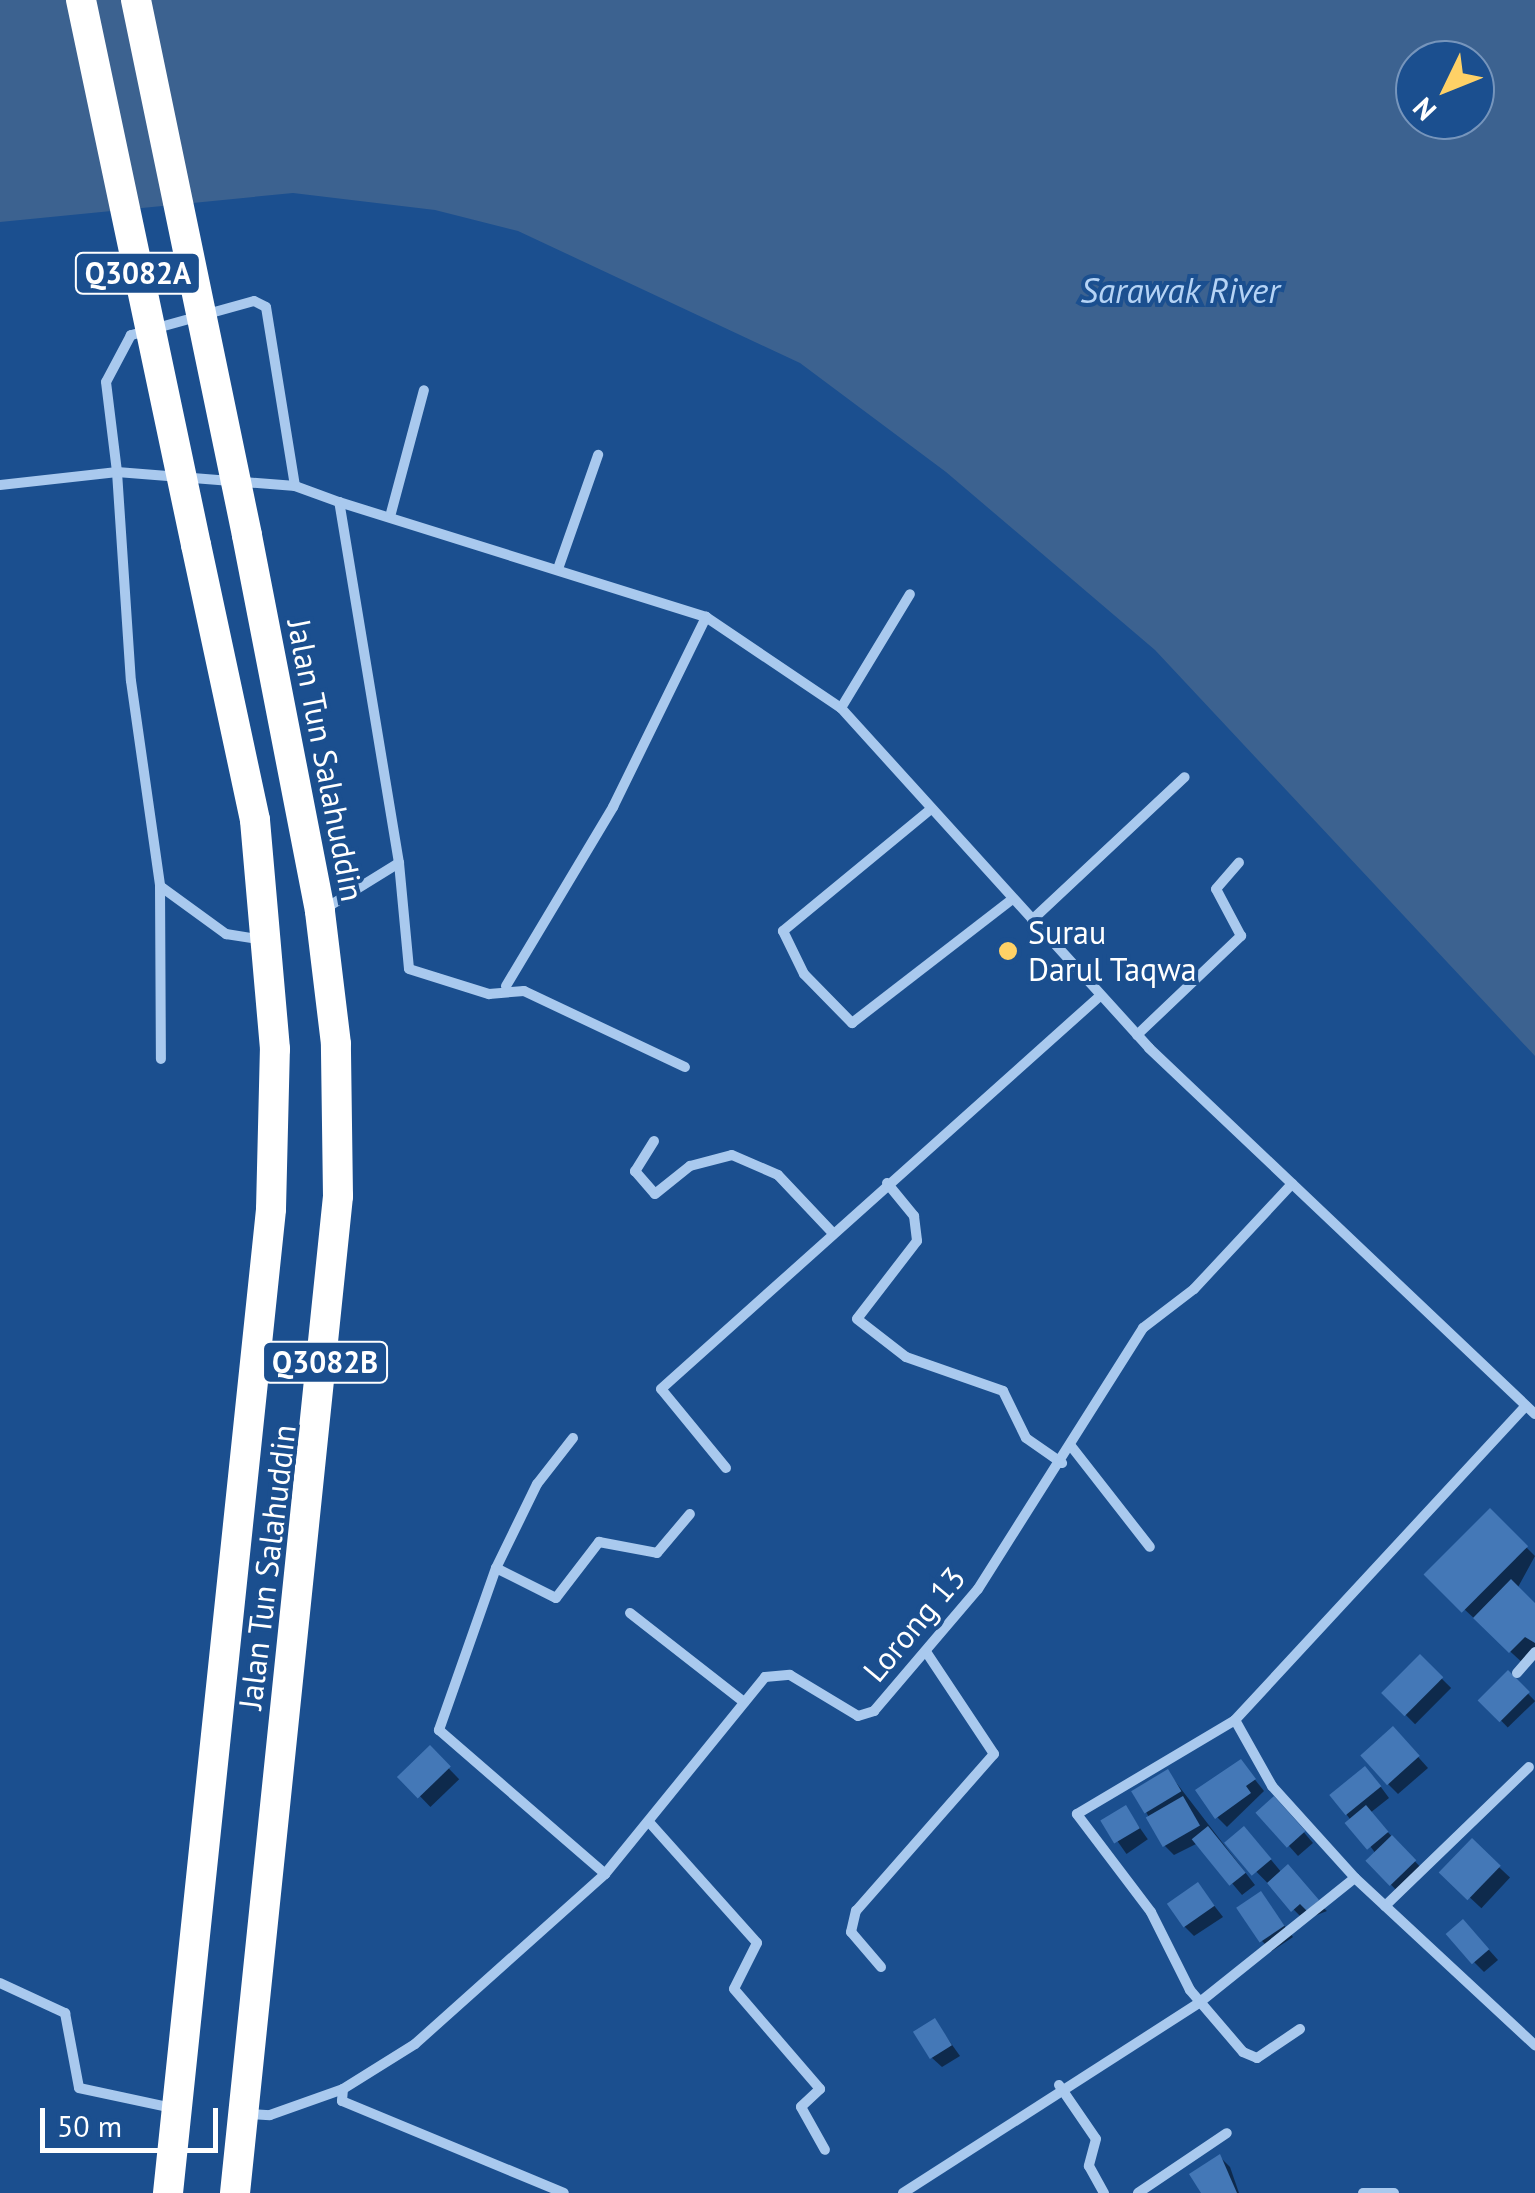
<!DOCTYPE html>
<html>
<head>
<meta charset="utf-8">
<style>
	body { margin:0 }
	#map { position:relative; width:1535px; height:2193px; overflow:hidden; background:#1b4f8f; font-family:"PT Sans",sans-serif }
	div>[style] { position:absolute }
	.water>* { inset:0; background:#3c6290 }
	.shadow>* { inset:0; background:#0007; transform-origin:0 0 }
	.building>* { inset:0; background:#4478b7; transform-origin:0 0 }
	.street>* { height:10px; margin:-5px; padding:0 5px; transform-origin:5px; border-radius:5px; background:#a9c9ee }
	.highway>* { height:30px; margin:-15px; padding:0 15px; transform-origin:15px; border-radius:15px; background:#fff }
	.highway-bridge>* { height:30px; margin:-15px; padding:0 15px; transform-origin:15px; border-radius:15px; background:#fff }
	.dots>* { width:28px; height:28px; translate:-50% -50%; box-sizing:border-box; border:5px solid #1b4f8f; border-radius:50% }
	span { translate:-50% -50%; white-space:nowrap; text-align:center; line-height:1.15; -webkit-text-stroke:8px #1b4f8f; paint-order:stroke }
	.shield-label span { padding:2px 8px; background:#1b4f8f; border:2px solid; border-radius:8px; -webkit-text-stroke-width:0 }
	.shield-label { font-size:30px; color:#fff; font-weight:700 }
	.street-label { font-size:32px; color:#fff }
	.poi-label { font-size:32px; color:#fff }
	.left { translate:0 -50%; text-align:left }
	.water-label { font-size:35px; color:#b5d3f5; font-style:italic }
	.north { position:absolute; left:1395px; top:40px; width:100px; height:100px; box-sizing:border-box; background:#1b4f8f; border:2px solid #7695bc; border-radius:50%; rotate:227deg; font-size:28px; font-weight:700; line-height:40px; text-align:center; color:#fff }
	.north::after { content:''; display:block; margin:auto; width:35px; height:45px; background:#ffd166; clip-path:polygon(50% 0,100% 100%,50% 72%,0 100%) }
	.scale { position:absolute; left:40px; top:2108px; width:178px; height:45px; box-sizing:border-box; border:5px solid #fff; border-top:0; padding-left:12px; font-size:30px; line-height:35px; white-space:nowrap; color:#fff; -webkit-text-stroke:8px #1b4f8f; paint-order:stroke }
</style>
</head>
<body>
<div id="map">
	<div class="water">
		<i style="clip-path:polygon(evenodd,0 0,1535px 0,1535px 1056px,1155px 650px,946px 472px,800px 363px,518px 231px,435px 210px,293px 193px,0 222px,0 0,1415px 60px,1475px 60px,1475px 120px,1415px 120px,1415px 60px)"></i>
	</div>
	<div class="shadow">
		<i style="clip-path:polygon(1490px 1511px,1535px 1556px,1517px 1589px,1535px 1607px,1535px 1658px,1526px 1666px,1427px 1575px)"></i>
		<i style="left:1420px;top:1657px;width:44px;height:51px;rotate:45deg"></i>
		<i style="left:1508px;top:1673px;width:39px;height:38px;rotate:46deg"></i>
		<i style="clip-path:polygon(1403px 1740px,1428px 1768px,1398px 1794px,1388px 1784px)"></i>
		<i style="left:430px;top:1749px;width:42px;height:40px;rotate:46deg"></i>
		<i style="clip-path:polygon(1241px 1762px,1264px 1791px,1227px 1827px,1217px 1817px)"></i>
		<i style="clip-path:polygon(1168px 1772px,1255px 1885px,1242px 1895px,1198px 1843px,1174px 1855px,1164px 1845px,1145px 1810px)"></i>
		<i style="clip-path:polygon(1375px 1779px,1389px 1798px,1370px 1813px,1424px 1871px,1400px 1894px,1368px 1861px,1376px 1854px,1332px 1795px)"></i>
		<i style="left:1126px;top:1808px;width:38px;height:26px;rotate:55deg"></i>
		<i style="clip-path:polygon(1284px 1809px,1313px 1843px,1298px 1856px,1289px 1846px)"></i>
		<i style="clip-path:polygon(1254px 1839px,1282px 1873px,1327px 1911px,1304px 1920px,1228px 1843px)"></i>
		<i style="left:1472px;top:1842px;width:52px;height:42px;rotate:43deg"></i>
		<i style="clip-path:polygon(1198px 1885px,1223px 1917px,1194px 1936px,1184px 1926px)"></i>
		<i style="clip-path:polygon(1260px 1894px,1293px 1937px,1272px 1951px,1262px 1941px)"></i>
		<i style="clip-path:polygon(1473px 1932px,1498px 1960px,1484px 1972px,1474px 1962px)"></i>
		<i style="clip-path:polygon(935px 2021px,960px 2056px,942px 2067px,931px 2057px)"></i>
		<i style="clip-path:polygon(1220px 2157px,1230px 2167px,1239px 2193px,1204px 2193px)"></i>
	</div>
	<div class="building">
		<i style="left:1490px;top:1508px;width:54px;height:94px;rotate:45deg"></i>
		<i style="clip-path:polygon(1511px 1579px,1535px 1603px,1535px 1643px,1525px 1637px,1509px 1653px,1473px 1618px)"></i>
		<i style="left:1420px;top:1654px;width:33px;height:55px;rotate:45deg"></i>
		<i style="left:1508px;top:1670px;width:31px;height:43px;rotate:45deg"></i>
		<i style="left:1393px;top:1726px;width:40px;height:44px;rotate:48deg"></i>
		<i style="left:430px;top:1745px;width:30px;height:46px;rotate:46deg"></i>
		<i style="clip-path:polygon(1241px 1759px,1256px 1779px,1246px 1786px,1251px 1793px,1215px 1819px,1195px 1790px)"></i>
		<i style="left:1365px;top:1766px;width:26px;height:46px;rotate:51deg"></i>
		<i style="left:1168px;top:1769px;width:26px;height:43px;rotate:59deg"></i>
		<i style="left:1183px;top:1796px;width:34px;height:43px;rotate:60deg"></i>
		<i style="left:1274px;top:1796px;width:47px;height:25px;rotate:48deg"></i>
		<i style="left:1126px;top:1805px;width:27px;height:30px;rotate:59deg"></i>
		<i style="left:1366px;top:1805px;width:35px;height:28px;rotate:50deg"></i>
		<i style="left:1208px;top:1826px;width:60px;height:21px;rotate:51deg"></i>
		<i style="left:1244px;top:1826px;width:43px;height:26px;rotate:50deg"></i>
		<i style="left:1392px;top:1835px;width:35px;height:37px;rotate:46deg"></i>
		<i style="left:1472px;top:1838px;width:40px;height:48px;rotate:44deg"></i>
		<i style="clip-path:polygon(1288px 1864px,1319px 1900px,1307px 1911px,1300px 1904px,1291px 1912px,1267px 1883px)"></i>
		<i style="left:1198px;top:1882px;width:29px;height:38px;rotate:55deg"></i>
		<i style="left:1261px;top:1891px;width:42px;height:30px;rotate:56deg"></i>
		<i style="left:1463px;top:1919px;width:40px;height:23px;rotate:49deg"></i>
		<i style="left:935px;top:2018px;width:32px;height:26px;rotate:58deg"></i>
		<i style="clip-path:polygon(1220px 2154px,1237px 2193px,1201px 2193px,1189px 2174px)"></i>
	</div>
	<div class="street">
		<i style="left:0;top:485px;width:118px;rotate:-6.3deg"></i>
		<i style="left:117px;top:472px;width:209px;rotate:86.2deg"></i>
		<i style="left:131px;top:681px;width:207px;rotate:81.9deg"></i>
		<i style="left:160px;top:886px;width:173px;rotate:89.7deg"></i>
		<i style="left:295px;top:486px;width:181px;rotate:-99.2deg"></i>
		<i style="left:266px;top:307px;width:13px;rotate:-153deg"></i>
		<i style="left:254px;top:301px;width:128px;rotate:164.5deg"></i>
		<i style="left:131px;top:335px;width:53px;rotate:118deg"></i>
		<i style="left:106px;top:382px;width:91px;rotate:83deg"></i>
		<i style="left:117px;top:472px;width:179px;rotate:4.5deg"></i>
		<i style="left:295px;top:486px;width:47px;rotate:20deg"></i>
		<i style="left:391px;top:513px;width:127px;rotate:-75deg"></i>
		<i style="left:559px;top:566px;width:118px;rotate:-70.6deg"></i>
		<i style="left:841px;top:708px;width:133px;rotate:-58.8deg"></i>
		<i style="left:931px;top:809px;width:192px;rotate:140.5deg"></i>
		<i style="left:783px;top:931px;width:48px;rotate:64deg"></i>
		<i style="left:804px;top:974px;width:69px;rotate:45.6deg"></i>
		<i style="left:852px;top:1023px;width:201px;rotate:-37.7deg"></i>
		<i style="left:399px;top:863px;width:106px;rotate:84.6deg"></i>
		<i style="left:409px;top:969px;width:84px;rotate:17.4deg"></i>
		<i style="left:489px;top:994px;width:35px;rotate:-5deg"></i>
		<i style="left:524px;top:991px;width:178px;rotate:25.3deg"></i>
		<i style="left:160px;top:886px;width:82px;rotate:36deg"></i>
		<i style="left:226px;top:934px;width:37px;rotate:9deg"></i>
		<i style="left:326px;top:908px;width:86px;rotate:-31.7deg"></i>
		<i style="left:399px;top:863px;width:366px;rotate:-99.4deg"></i>
		<i style="left:339px;top:502px;width:385px;rotate:17.4deg"></i>
		<i style="left:706px;top:617px;width:163px;rotate:34deg"></i>
		<i style="left:841px;top:708px;width:459px;rotate:47.8deg"></i>
		<i style="left:1149px;top:1048px;width:532px;rotate:43.48deg"></i>
		<i style="left:1032px;top:920px;width:209px;rotate:-43.1deg"></i>
		<i style="left:506px;top:986px;width:209px;rotate:-59.1deg"></i>
		<i style="left:613px;top:807px;width:212px;rotate:-63.9deg"></i>
		<i style="left:1137px;top:1035px;width:144px;rotate:-43.6deg"></i>
		<i style="left:1241px;top:936px;width:53px;rotate:-118deg"></i>
		<i style="left:1216px;top:889px;width:35px;rotate:-49deg"></i>
		<i style="left:654px;top:1141px;width:36px;rotate:122deg"></i>
		<i style="left:635px;top:1171px;width:30px;rotate:49deg"></i>
		<i style="left:655px;top:1194px;width:45px;rotate:-38.7deg"></i>
		<i style="left:690px;top:1166px;width:43px;rotate:-14.7deg"></i>
		<i style="left:732px;top:1155px;width:50px;rotate:23.5deg"></i>
		<i style="left:778px;top:1175px;width:77px;rotate:46.6deg"></i>
		<i style="left:887px;top:1183px;width:43px;rotate:50.7deg"></i>
		<i style="left:914px;top:1216px;width:25px;rotate:83deg"></i>
		<i style="left:917px;top:1241px;width:98px;rotate:127.6deg"></i>
		<i style="left:857px;top:1319px;width:62px;rotate:37.8deg"></i>
		<i style="left:906px;top:1357px;width:103px;rotate:19.3deg"></i>
		<i style="left:1003px;top:1391px;width:52px;rotate:63.9deg"></i>
		<i style="left:1026px;top:1438px;width:44px;rotate:34.8deg"></i>
		<i style="left:573px;top:1438px;width:58px;rotate:128deg"></i>
		<i style="left:537px;top:1484px;width:93px;rotate:116deg"></i>
		<i style="left:496px;top:1568px;width:172px;rotate:109.4deg"></i>
		<i style="left:439px;top:1730px;width:220px;rotate:40.9deg"></i>
		<i style="left:1071px;top:1446px;width:128px;rotate:52deg"></i>
		<i style="left:726px;top:1468px;width:102px;rotate:-129.4deg"></i>
		<i style="left:661px;top:1389px;width:589px;rotate:-41.84deg"></i>
		<i style="left:496px;top:1568px;width:67px;rotate:26.6deg"></i>
		<i style="left:556px;top:1598px;width:71px;rotate:-52.5deg"></i>
		<i style="left:599px;top:1542px;width:59px;rotate:10.7deg"></i>
		<i style="left:657px;top:1553px;width:51px;rotate:-49.8deg"></i>
		<i style="left:630px;top:1613px;width:145px;rotate:38deg"></i>
		<i style="left:1517px;top:1673px;width:28px;rotate:-49deg"></i>
		<i style="left:1235px;top:1720px;width:76px;rotate:60.7deg"></i>
		<i style="left:1272px;top:1786px;width:124px;rotate:47.9deg"></i>
		<i style="left:1355px;top:1878px;width:246px;rotate:42.9deg"></i>
		<i style="left:649px;top:1822px;width:162px;rotate:48.2deg"></i>
		<i style="left:757px;top:1943px;width:51px;rotate:116.6deg"></i>
		<i style="left:734px;top:1989px;width:132px;rotate:49.3deg"></i>
		<i style="left:820px;top:2089px;width:26px;rotate:137deg"></i>
		<i style="left:801px;top:2107px;width:49px;rotate:60.8deg"></i>
		<i style="left:1385px;top:1906px;width:200px;rotate:-44deg"></i>
		<i style="left:881px;top:1967px;width:46px;rotate:-130.6deg"></i>
		<i style="left:851px;top:1932px;width:22px;rotate:-77deg"></i>
		<i style="left:856px;top:1911px;width:209px;rotate:-48.7deg"></i>
		<i style="left:994px;top:1754px;width:121px;rotate:-123.6deg"></i>
		<i style="left:0;top:1983px;width:72px;rotate:24.8deg"></i>
		<i style="left:65px;top:2013px;width:76px;rotate:79.4deg"></i>
		<i style="left:79px;top:2088px;width:95px;rotate:12.1deg"></i>
		<i style="left:1300px;top:2029px;width:52px;rotate:146deg"></i>
		<i style="left:1257px;top:2058px;width:15px;rotate:-157deg"></i>
		<i style="left:1243px;top:2052px;width:82px;rotate:-130.5deg"></i>
		<i style="left:1190px;top:1990px;width:87px;rotate:-116.6deg"></i>
		<i style="left:1151px;top:1912px;width:123px;rotate:-127.1deg"></i>
		<i style="left:1077px;top:1814px;width:184px;rotate:-30.7deg"></i>
		<i style="left:1235px;top:1720px;width:428px;rotate:-47.2deg"></i>
		<i style="left:1059px;top:2085px;width:65px;rotate:55.6deg"></i>
		<i style="left:1096px;top:2139px;width:28px;rotate:105deg"></i>
		<i style="left:1089px;top:2166px;width:31px;rotate:61deg"></i>
		<i style="left:343px;top:2089px;width:12px;rotate:95deg"></i>
		<i style="left:342px;top:2101px;width:240px;rotate:22.5deg"></i>
		<i style="left:248px;top:2114px;width:22px;rotate:3deg"></i>
		<i style="left:270px;top:2115px;width:77px;rotate:-19.6deg"></i>
		<i style="left:343px;top:2089px;width:85px;rotate:-32deg"></i>
		<i style="left:415px;top:2044px;width:255px;rotate:-41.8deg"></i>
		<i style="left:605px;top:1874px;width:254px;rotate:-50.9deg"></i>
		<i style="left:765px;top:1677px;width:25px;rotate:-5deg"></i>
		<i style="left:790px;top:1675px;width:79px;rotate:31.1deg"></i>
		<i style="left:858px;top:1716px;width:17px;rotate:-17deg"></i>
		<i style="left:874px;top:1711px;width:160px;rotate:-49.6deg"></i>
		<i style="left:978px;top:1589px;width:309px;rotate:-57.7deg"></i>
		<i style="left:1143px;top:1328px;width:64px;rotate:-37.4deg"></i>
		<i style="left:1194px;top:1289px;width:144px;rotate:-47deg"></i>
		<i style="left:903px;top:2193px;width:353px;rotate:-32.7deg"></i>
		<i style="left:1200px;top:2002px;width:198px;rotate:-38.7deg"></i>
		<i style="left:1138px;top:2193px;width:107px;rotate:-34deg"></i>
		<i style="left:1363px;top:2193px;width:31px"></i>
	</div>
	<div class="highway">
		<i style="left:168px;top:2193px;width:989px;rotate:-84.02deg"></i>
		<i style="left:271px;top:1209px;width:160px;rotate:-88.6deg"></i>
		<i style="left:275px;top:1049px;width:230px;rotate:-95deg"></i>
		<i style="left:255px;top:820px;width:281px;rotate:-102.1deg"></i>
		<i style="left:235px;top:2193px;width:1002px;rotate:-84.1deg"></i>
		<i style="left:338px;top:1196px;width:152px;rotate:-90.8deg"></i>
		<i style="left:336px;top:1044px;width:134px;rotate:-96.9deg"></i>
		<i style="left:320px;top:911px;width:383px;rotate:-101deg"></i>
	</div>
	<div class="highway-bridge">
		<i style="left:81px;top:0;width:557px;rotate:78.08deg"></i>
		<i style="left:136px;top:0;width:546px;rotate:78.28deg"></i>
	</div>
	<div class="dots">
		<i style="left:1008px;top:951px;background:#ffd166"></i>
	</div>
	<div class="shield-label">
		<span style="left:138px;top:273px">Q3082A</span>
		<span style="left:325px;top:1362px">Q3082B</span>
	</div>
	<div class="street-label">
		<span style="left:326px;top:760px;rotate:79deg">Jalan Tun Salahuddin</span>
		<span style="left:267px;top:1567px;rotate:-83deg">Jalan Tun Salahuddin</span>
		<span style="left:914px;top:1624px;rotate:-50deg">Lorong 13</span>
	</div>
	<div class="poi-label">
		<span class="left" style="left:1028px;top:951px">Surau<br>Darul Taqwa</span>
	</div>
	<div class="water-label">
		<span style="left:1180px;top:290px">Sarawak River</span>
	</div>
	<div class="north">N</div>
	<div class="scale">50 m</div>
</div>
</body>
</html>
